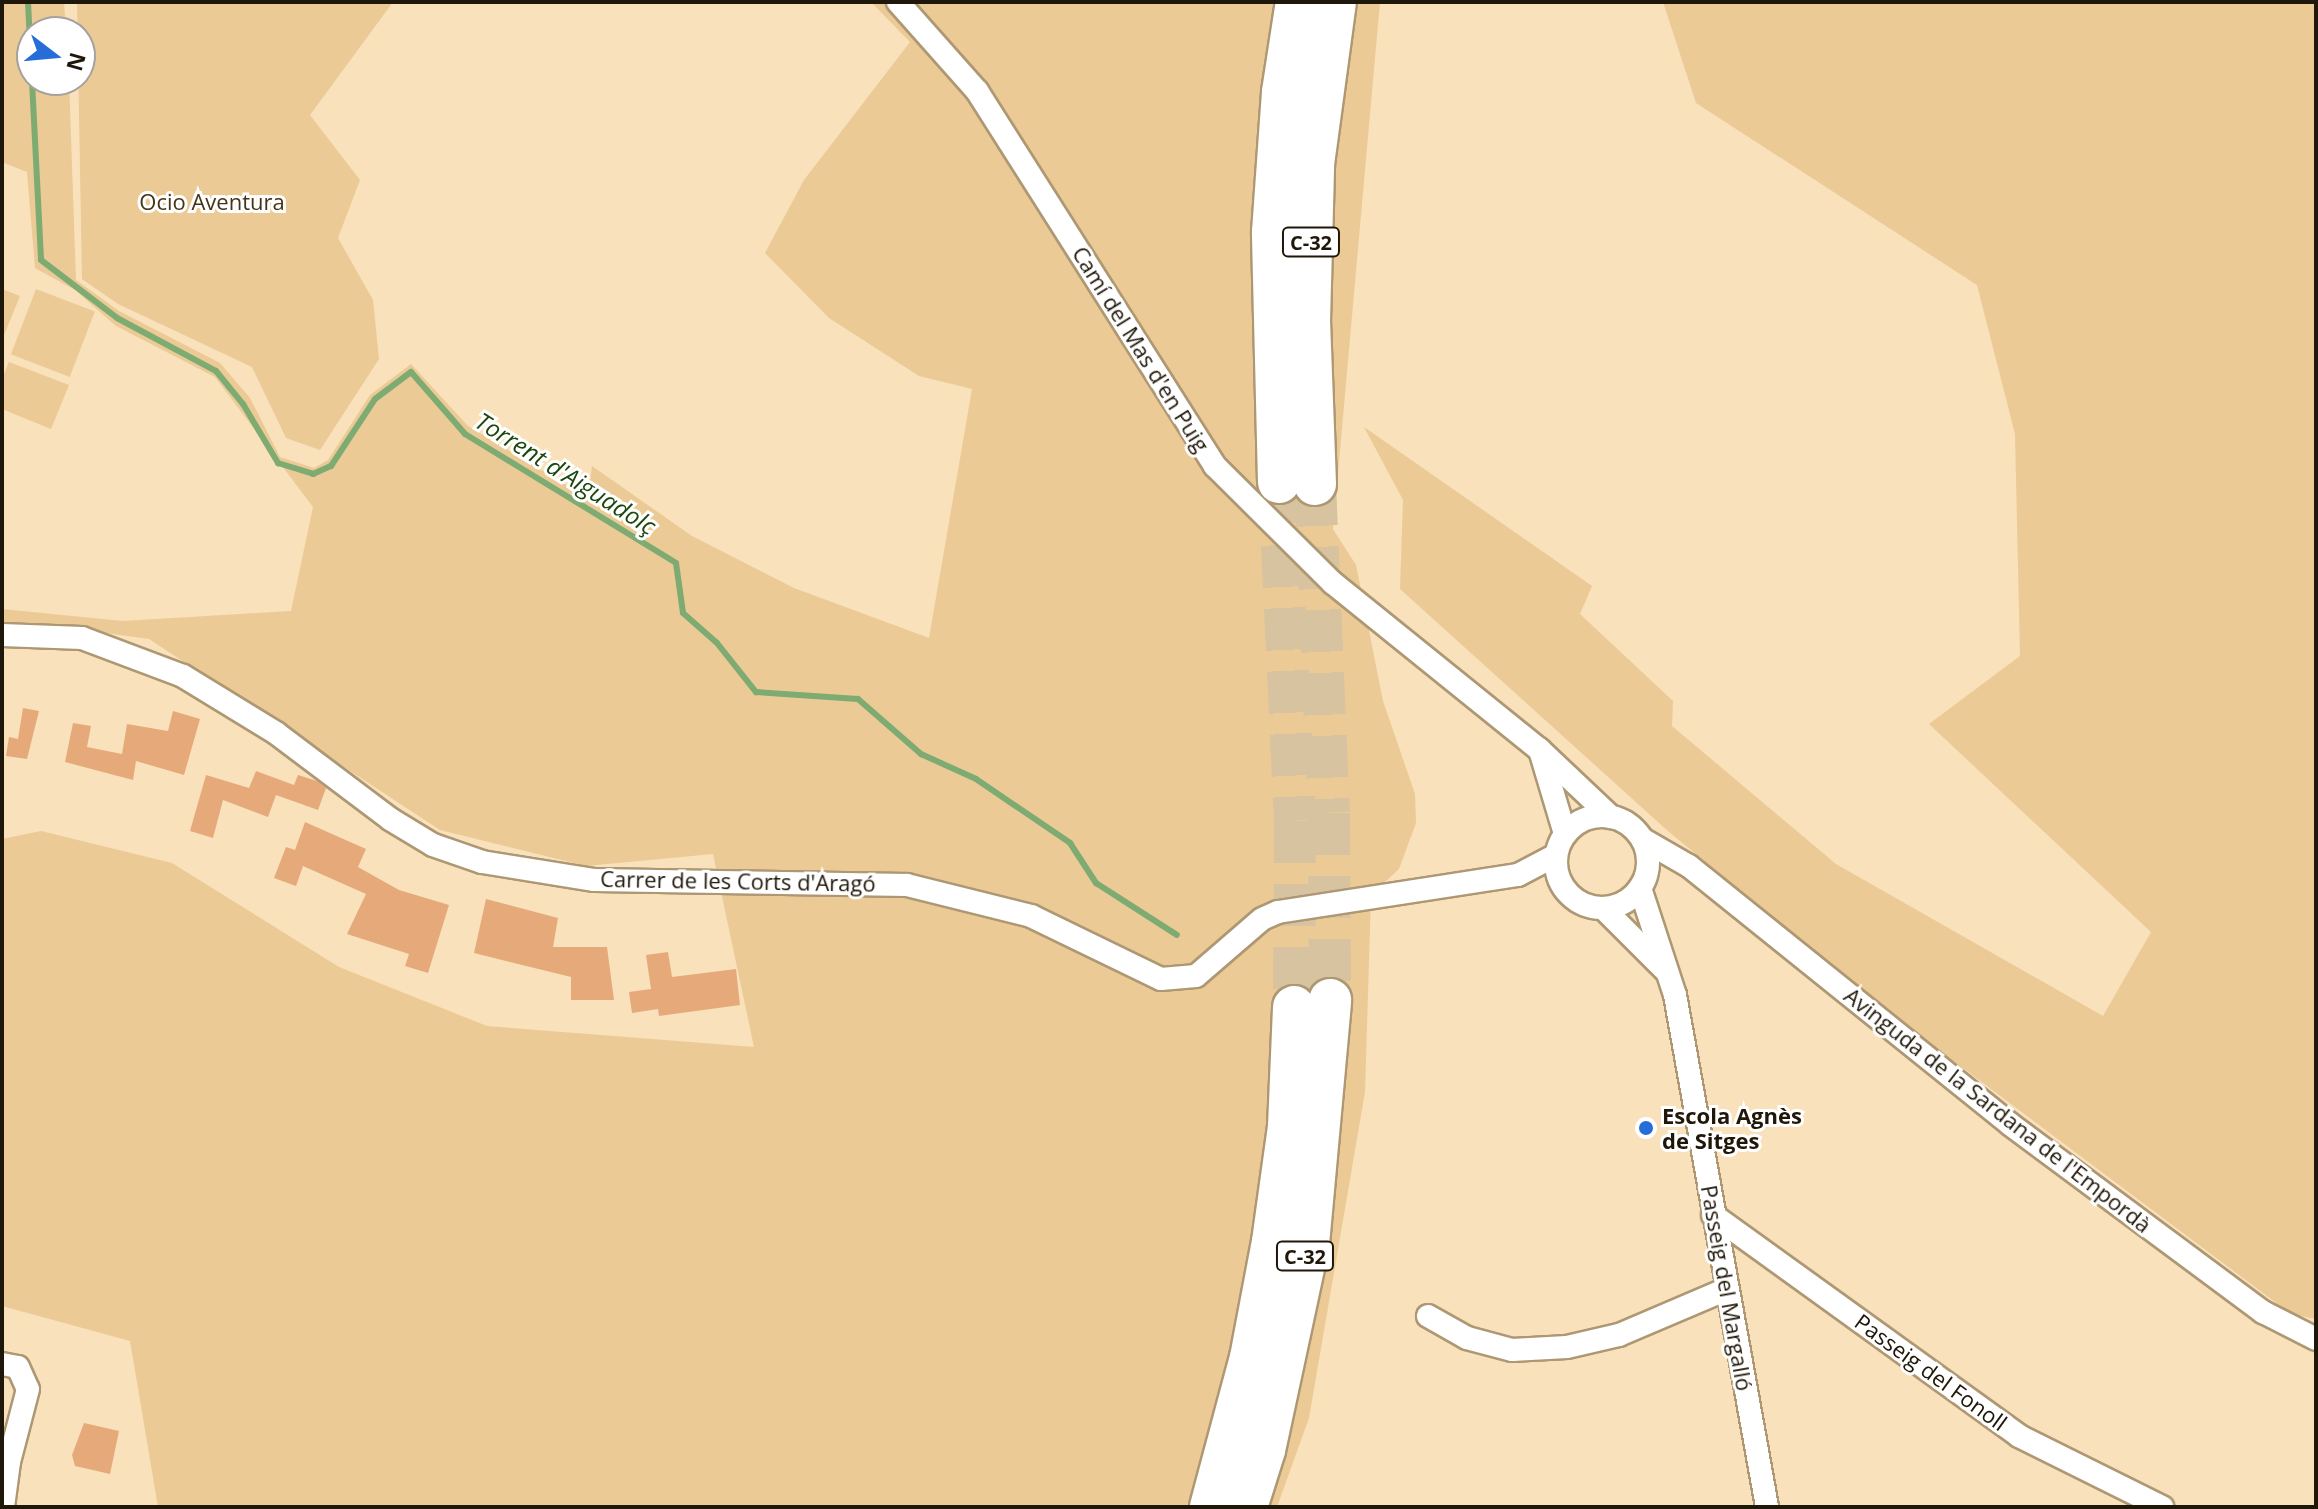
<!DOCTYPE html>
<html>
<head>
<meta charset="utf-8">
<style>
	body { margin:0 }
	#map { position:relative; width:2318px; height:1509px; overflow:hidden; background:#f8e1bb; font-family:"Open Sans",sans-serif }
	div>[style] { position:absolute }
	.green>* { inset:0; background:#ebca96; transform-origin:0 0 }
	.stream>* { height:6px; margin:-3px; padding:0 3px; transform-origin:3px; border-radius:3px; background:#7eab72 }
	.building>* { inset:0; background:#e6aa7a }
	.motorway-tunnel>* { height:42px; margin-top:-21px; transform-origin:0; background:repeating-linear-gradient(90deg,#d7c3a0 0 42px,transparent 0 63px) }
	.roads { filter:drop-shadow(2px 0 #ae9874) drop-shadow(-2px 0 #ae9874) drop-shadow(0 2px #ae9874) drop-shadow(0 -2px #ae9874) }
	.minor>* { height:22px; margin:-11px; padding:0 11px; transform-origin:11px; border-radius:11px; background:#fff }
	.minor>.ring { margin:-11px; padding:0; box-sizing:content-box; background:none; border:22px solid #fff; border-radius:50% }
	.motorway>* { height:42px; margin:-21px; padding:0 21px; transform-origin:21px; border-radius:21px; background:#fff }
	.dots>* { width:22px; height:22px; translate:-50% -50%; box-sizing:border-box; border:4px solid #fff; border-radius:50% }
	span { translate:-50% -50%; white-space:nowrap; text-align:center; line-height:1.15; -webkit-text-stroke:6px #fff; paint-order:stroke }
	.shield-label span { padding:2px 6px; background:#fff; border:2px solid; border-radius:6px; -webkit-text-stroke-width:0 }
	.shield-label { font-size:20px; color:#1f1709; font-weight:700 }
	.park-label { font-size:22px; color:#453417 }
	.street-label { font-size:22px; color:#1f1709 }
	.poi-label { font-size:22px; color:#1f1709; font-weight:700 }
	.left { translate:0 -50%; text-align:left }
	.water-label { font-size:24px; color:#1b470d; font-style:italic }
	.frame { position:absolute; inset:0; border:4px solid #1f1709; pointer-events:none }
	.north { position:absolute; left:16px; top:16px; width:80px; height:80px; box-sizing:border-box; background:#fff; border:2px solid #a5a29d; border-radius:50%; rotate:106deg; font-size:22px; font-weight:700; line-height:32px; text-align:center; color:#1f1709 }
	.north::after { content:''; display:block; margin:auto; width:28px; height:36px; background:#276dd9; clip-path:polygon(50% 0,100% 100%,50% 72%,0 100%) }
</style>
</head>
<body>
<div id="map">
	<div class="green">
		<i style="clip-path:polygon(2px 2px,64px 2px,66px 32px,32px 32px,32px 80px,69px 80px,76px 280px,119px 311px,220px 363px,250px 398px,280px 457px,314px 468px,328px 460px,370px 395px,411px 364px,468px 426px,588px 498px,592px 466px,692px 536px,794px 588px,929px 638px,972px 389px,919px 376px,829px 318px,765px 253px,804px 180px,910px 42px,871px 2px,1380px 2px,1333px 529px,1356px 565px,1383px 701px,1415px 794px,1416px 823px,1399px 869px,1371px 895px,1365px 1092px,1309px 1418px,1277px 1507px,158px 1507px,130px 1341px,2px 1306px,2px 839px,41px 831px,172px 863px,339px 967px,487px 1026px,754px 1047px,713px 854px,586px 866px,440px 830px,149px 639px,70px 628px,2px 628px,2px 609px,123px 621px,291px 611px,313px 507px,215px 377px,116px 326px,75px 290px,35px 268px,27px 172px,2px 162px)"></i>
		<i style="clip-path:polygon(77px 2px,393px 2px,310px 115px,360px 180px,338px 238px,373px 300px,379px 359px,320px 450px,286px 438px,252px 367px,118px 304px,82px 279px)"></i>
		<i style="clip-path:polygon(1663px 2px,2316px 2px,2316px 1319px,2291px 1314px,1915px 1032px,1669px 832px,1400px 589px,1403px 500px,1364px 427px,1592px 586px,1580px 614px,1673px 701px,1672px 726px,1836px 864px,2103px 1016px,2151px 932px,1929px 724px,2020px 656px,2015px 434px,1977px 285px,1696px 103px)"></i>
		<i style="clip-path:polygon(2px 289px,20px 296px,2px 340px)"></i>
		<i style="left:36px;top:289px;width:63px;height:70px;rotate:21deg"></i>
		<i style="clip-path:polygon(9px 362px,69px 385px,51px 429px,2px 409px,2px 379px)"></i>
	</div>
	<div class="stream">
		<i style="left:28px;top:2px;width:258px;rotate:87.1deg"></i>
		<i style="left:41px;top:260px;width:96px;rotate:37.3deg"></i>
		<i style="left:117px;top:318px;width:112px;rotate:28.2deg"></i>
		<i style="left:216px;top:371px;width:43px;rotate:50.7deg"></i>
		<i style="left:243px;top:404px;width:69px;rotate:59.3deg"></i>
		<i style="left:278px;top:463px;width:37px;rotate:17deg"></i>
		<i style="left:313px;top:474px;width:20px;rotate:-24deg"></i>
		<i style="left:331px;top:466px;width:80px;rotate:-56.7deg"></i>
		<i style="left:375px;top:399px;width:45px;rotate:-36.9deg"></i>
		<i style="left:411px;top:372px;width:82px;rotate:48.9deg"></i>
		<i style="left:465px;top:434px;width:247px;rotate:31.4deg"></i>
		<i style="left:676px;top:563px;width:50px;rotate:82deg"></i>
		<i style="left:683px;top:613px;width:45px;rotate:41.4deg"></i>
		<i style="left:717px;top:643px;width:63px;rotate:51.5deg"></i>
		<i style="left:756px;top:692px;width:102px;rotate:3.9deg"></i>
		<i style="left:858px;top:699px;width:84px;rotate:41.1deg"></i>
		<i style="left:921px;top:754px;width:60px;rotate:24.4deg"></i>
		<i style="left:976px;top:779px;width:114px;rotate:34.2deg"></i>
		<i style="left:1070px;top:843px;width:48px;rotate:57deg"></i>
		<i style="left:1096px;top:883px;width:96px;rotate:32.7deg"></i>
	</div>
	<div class="building">
		<i style="clip-path:polygon(23px 708px,39px 711px,27px 759px,6px 756px,9px 737px,18px 739px)"></i>
		<i style="clip-path:polygon(173px 711px,200px 719px,184px 775px,136px 761px,133px 780px,65px 762px,73px 723px,91px 726px,87px 747px,122px 754px,127px 724px,168px 731px)"></i>
		<i style="clip-path:polygon(256px 771px,294px 785px,298px 775px,317px 781px,326px 788px,318px 810px,276px 795px,268px 817px,223px 800px,213px 838px,190px 831px,206px 775px,249px 788px)"></i>
		<i style="clip-path:polygon(305px 822px,366px 849px,358px 867px,399px 890px,449px 905px,428px 973px,405px 966px,409px 954px,347px 934px,366px 894px,303px 866px,296px 886px,274px 878px,286px 847px,295px 850px)"></i>
		<i style="clip-path:polygon(486px 899px,558px 918px,553px 947px,607px 947px,614px 1000px,571px 1000px,571px 977px,474px 953px)"></i>
		<i style="clip-path:polygon(668px 952px,672px 977px,736px 969px,740px 1005px,659px 1016px,658px 1009px,632px 1013px,629px 992px,651px 989px,646px 955px)"></i>
		<i style="clip-path:polygon(84px 1423px,119px 1431px,110px 1474px,75px 1466px,72px 1455px)"></i>
	</div>
	<div class="motorway-tunnel">
		<i style="left:1279px;top:482px;width:339px;rotate:87.3deg"></i>
		<i style="left:1295px;top:821px;width:186px;rotate:90.3deg"></i>
		<i style="left:1315px;top:484px;width:329px;rotate:87.6deg"></i>
		<i style="left:1329px;top:813px;width:187px;rotate:89.7deg"></i>
	</div>
	<div class="roads">
		<div class="minor">
			<i style="left:898px;top:2px;width:119px;rotate:48.4deg"></i>
			<i style="left:977px;top:91px;width:444px;rotate:57.6deg"></i>
			<i style="left:1215px;top:466px;width:166px;rotate:44.8deg"></i>
			<i style="left:1333px;top:583px;width:265px;rotate:38.9deg"></i>
			<i style="left:1539px;top:749px;width:99px;rotate:43.4deg"></i>
			<i style="left:2px;top:635px;width:80px;rotate:2.1deg"></i>
			<i style="left:82px;top:638px;width:108px;rotate:20.6deg"></i>
			<i style="left:183px;top:676px;width:109px;rotate:31.5deg"></i>
			<i style="left:276px;top:733px;width:143px;rotate:37deg"></i>
			<i style="left:390px;top:819px;width:50px;rotate:31.2deg"></i>
			<i style="left:433px;top:845px;width:52px;rotate:19.1deg"></i>
			<i style="left:482px;top:862px;width:114px;rotate:9.1deg"></i>
			<i style="left:595px;top:880px;width:312px;rotate:0.9deg"></i>
			<i style="left:907px;top:885px;width:128px;rotate:14deg"></i>
			<i style="left:1031px;top:916px;width:144px;rotate:25.9deg"></i>
			<i style="left:1161px;top:979px;width:35px;rotate:-5deg"></i>
			<i style="left:1196px;top:976px;width:87px;rotate:-40.8deg"></i>
			<i style="left:1262px;top:919px;width:17px;rotate:-24deg"></i>
			<i style="left:1278px;top:912px;width:243px;rotate:-8.8deg"></i>
			<i style="left:1518px;top:875px;width:43px;rotate:-27.8deg"></i>
			<i style="left:1540px;top:750px;width:88px;rotate:73.4deg"></i>
			<i class="ring" style="left:1556px;top:816px;width:70px;height:70px"></i>
			<i style="left:1642px;top:839px;width:54px;rotate:29.9deg"></i>
			<i style="left:1689px;top:866px;width:413px;rotate:38.8deg"></i>
			<i style="left:2011px;top:1125px;width:314px;rotate:36.6deg"></i>
			<i style="left:2263px;top:1312px;width:59px;rotate:27deg"></i>
			<i style="left:1640px;top:888px;width:113px;rotate:71.9deg"></i>
			<i style="left:1675px;top:995px;width:520px;rotate:79.81deg"></i>
			<i style="left:1604px;top:909px;width:86px;rotate:45deg"></i>
			<i style="left:1713px;top:1215px;width:377px;rotate:35.8deg"></i>
			<i style="left:2019px;top:1436px;width:160px;rotate:26.4deg"></i>
			<i style="left:1428px;top:1316px;width:45px;rotate:29.4deg"></i>
			<i style="left:1467px;top:1338px;width:47px;rotate:14.9deg"></i>
			<i style="left:1512px;top:1350px;width:55px;rotate:-3.1deg"></i>
			<i style="left:1567px;top:1347px;width:53px;rotate:-13deg"></i>
			<i style="left:1619px;top:1335px;width:117px;rotate:-23.1deg"></i>
			<i style="left:2px;top:1364px;width:16px;rotate:11deg"></i>
			<i style="left:18px;top:1367px;width:24px;rotate:66deg"></i>
			<i style="left:28px;top:1389px;width:75px;rotate:104.6deg"></i>
			<i style="left:9px;top:1462px;width:45px;rotate:97.6deg"></i>
		</div>
		<div class="motorway">
			<i style="left:1279px;top:482px;width:250px;rotate:-91.4deg"></i>
			<i style="left:1273px;top:232px;width:140px;rotate:-85.9deg"></i>
			<i style="left:1283px;top:92px;width:91px;rotate:-81.2deg"></i>
			<i style="left:1315px;top:484px;width:162px;rotate:-92.1deg"></i>
			<i style="left:1309px;top:322px;width:158px;rotate:-88.5deg"></i>
			<i style="left:1313px;top:164px;width:163px;rotate:-82.3deg"></i>
			<i style="left:1211px;top:1507px;width:154px;rotate:-75deg"></i>
			<i style="left:1251px;top:1358px;width:118px;rotate:-79.3deg"></i>
			<i style="left:1273px;top:1242px;width:116px;rotate:-82.1deg"></i>
			<i style="left:1289px;top:1127px;width:120px;rotate:-87.6deg"></i>
			<i style="left:1246px;top:1507px;width:60px;rotate:-72.5deg"></i>
			<i style="left:1264px;top:1450px;width:211px;rotate:-77.9deg"></i>
			<i style="left:1308px;top:1244px;width:245px;rotate:-84.8deg"></i>
		</div>
	</div>
	<div class="dots">
		<i style="left:1646px;top:1128px;background:#276dd9"></i>
	</div>
	<div class="shield-label">
		<span style="left:1311px;top:242px">C-32</span>
		<span style="left:1305px;top:1256px">C-32</span>
	</div>
	<div class="park-label">
		<span style="left:212px;top:202px">Ocio Aventura</span>
	</div>
	<div class="street-label">
		<span style="left:1141px;top:349px;rotate:58deg">Camí del Mas d'en Puig</span>
		<span style="left:738px;top:881px;rotate:1deg">Carrer de les Corts d'Aragó</span>
		<span style="left:1998px;top:1110px;rotate:38deg">Avinguda de la Sardana de l'Empordà</span>
		<span style="left:1727px;top:1288px;rotate:80deg">Passeig del Margalló</span>
		<span style="left:1931px;top:1372px;rotate:36deg">Passeig del Fonoll</span>
	</div>
	<div class="poi-label">
		<span class="left" style="left:1662px;top:1128px">Escola Agnès<br>de Sitges</span>
	</div>
	<div class="water-label">
		<span style="left:566px;top:473px;rotate:32deg">Torrent d'Aiguadolç</span>
	</div>
	<div class="frame"></div>
	<div class="north">N</div>
</div>
</body>
</html>
